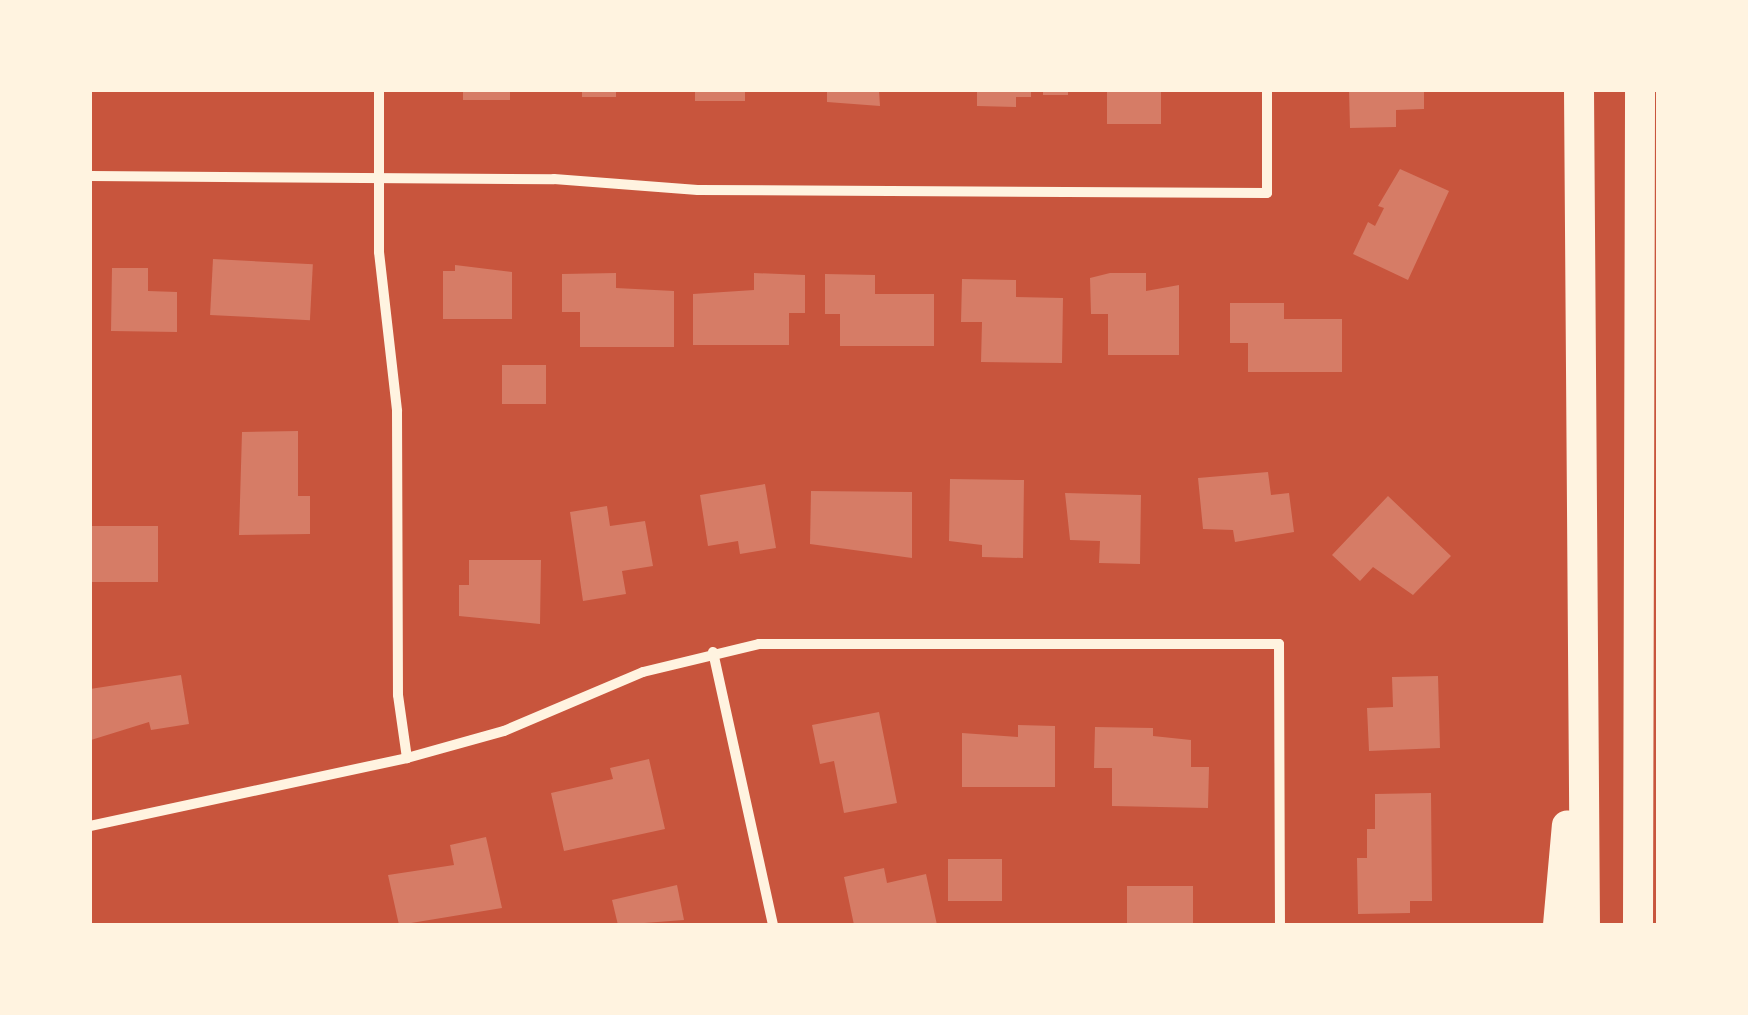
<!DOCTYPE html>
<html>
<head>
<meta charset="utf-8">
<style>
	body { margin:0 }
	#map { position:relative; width:1748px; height:1015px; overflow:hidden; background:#c8553d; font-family:"Libre Baskerville",serif }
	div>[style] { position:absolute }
	.building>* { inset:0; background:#d67c66; transform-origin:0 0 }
	.minor>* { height:10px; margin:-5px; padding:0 5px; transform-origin:5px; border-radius:5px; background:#fff3e0 }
	.motorway>* { height:30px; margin:-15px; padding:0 15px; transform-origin:15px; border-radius:15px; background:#fff3e0 }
	span { translate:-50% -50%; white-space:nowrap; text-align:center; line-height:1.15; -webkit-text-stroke:8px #fff3e0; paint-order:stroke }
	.frame { position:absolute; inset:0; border:92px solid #fff3e0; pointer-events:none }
</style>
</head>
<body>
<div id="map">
	<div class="building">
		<i style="left:463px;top:90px;width:47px;height:10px"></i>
		<i style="left:582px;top:90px;width:34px;height:7px"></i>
		<i style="left:695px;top:90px;width:50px;height:11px"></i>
		<i style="clip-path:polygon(827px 90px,879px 90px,880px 106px,827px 102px)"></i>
		<i style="clip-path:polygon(977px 90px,1031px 90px,1031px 97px,1016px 97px,1016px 107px,977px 106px)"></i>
		<i style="left:1043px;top:90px;width:25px;height:5px"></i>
		<i style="left:1107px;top:90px;width:54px;height:34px"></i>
		<i style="clip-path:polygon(1349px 90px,1424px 90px,1424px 109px,1396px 110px,1396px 127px,1350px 128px)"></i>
		<i style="clip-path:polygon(1400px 169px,1449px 191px,1408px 280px,1353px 254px,1368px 222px,1375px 226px,1384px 208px,1378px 206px)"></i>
		<i style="left:213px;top:259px;width:100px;height:56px;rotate:3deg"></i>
		<i style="clip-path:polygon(455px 265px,512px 272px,512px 319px,443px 319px,443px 271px,455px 271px)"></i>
		<i style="clip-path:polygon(112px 268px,148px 268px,148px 291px,177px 292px,177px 332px,111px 331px)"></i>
		<i style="clip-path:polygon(616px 273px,616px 288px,674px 291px,674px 347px,580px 347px,580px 312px,562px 312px,562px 274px)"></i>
		<i style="clip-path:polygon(754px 273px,805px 275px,805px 313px,789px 313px,789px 345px,693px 345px,693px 294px,754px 290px)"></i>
		<i style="clip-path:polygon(1110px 273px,1146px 273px,1146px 291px,1179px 285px,1179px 355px,1108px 355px,1108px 314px,1091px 314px,1090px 278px)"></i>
		<i style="clip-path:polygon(825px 274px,875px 275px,875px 294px,934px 294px,934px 346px,840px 346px,840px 314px,825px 314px)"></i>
		<i style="clip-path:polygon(962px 279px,1016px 280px,1016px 297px,1063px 298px,1062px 363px,981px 362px,982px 322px,961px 322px)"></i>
		<i style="clip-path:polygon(1230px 303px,1284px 303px,1284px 319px,1342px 319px,1342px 372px,1248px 372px,1248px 343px,1230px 343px)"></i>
		<i style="left:502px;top:365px;width:44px;height:39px"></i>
		<i style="clip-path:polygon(298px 431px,298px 496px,310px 496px,310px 534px,239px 535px,242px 432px)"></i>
		<i style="clip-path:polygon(1268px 472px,1271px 495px,1289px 493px,1294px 532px,1235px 542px,1233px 530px,1203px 529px,1198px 478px)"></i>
		<i style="clip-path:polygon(950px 479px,1024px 480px,1023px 558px,982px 557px,982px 545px,949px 541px)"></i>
		<i style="clip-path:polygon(765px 484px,776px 548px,740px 554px,738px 541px,708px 546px,700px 495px)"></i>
		<i style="clip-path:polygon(811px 491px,912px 492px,912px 558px,810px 544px)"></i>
		<i style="clip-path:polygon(1065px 493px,1141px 495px,1140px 564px,1099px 563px,1100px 541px,1070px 540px)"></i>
		<i style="clip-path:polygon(1388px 496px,1451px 556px,1413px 595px,1373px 567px,1360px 581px,1332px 555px)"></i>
		<i style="clip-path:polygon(607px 506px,610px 526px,645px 521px,653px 566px,622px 571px,626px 594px,583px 601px,570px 512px)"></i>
		<i style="left:90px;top:526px;width:68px;height:56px"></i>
		<i style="clip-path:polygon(469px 560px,541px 560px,540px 624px,459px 616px,459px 585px,469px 585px)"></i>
		<i style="clip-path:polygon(181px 675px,189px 724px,151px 730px,149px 722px,91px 740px,90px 689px)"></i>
		<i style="clip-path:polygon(1438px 676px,1440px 748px,1369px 751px,1367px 708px,1393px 707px,1392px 677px)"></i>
		<i style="clip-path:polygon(879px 712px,897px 803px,844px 813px,834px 761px,820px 764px,812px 725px)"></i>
		<i style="clip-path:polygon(1018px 725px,1055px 726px,1055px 787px,962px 787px,962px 733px,1018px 737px)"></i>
		<i style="clip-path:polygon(1095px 727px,1153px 728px,1153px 736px,1191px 740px,1191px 767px,1209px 767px,1208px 808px,1112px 806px,1112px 768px,1094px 768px)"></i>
		<i style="clip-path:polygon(649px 759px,665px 829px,564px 851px,551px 793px,613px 779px,610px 768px)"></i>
		<i style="clip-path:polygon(1431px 793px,1432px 901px,1410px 901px,1410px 913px,1358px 914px,1357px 858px,1367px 858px,1367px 829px,1375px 829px,1375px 794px)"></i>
		<i style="clip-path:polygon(486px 837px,502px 908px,399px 925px,388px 875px,454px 865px,450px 845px)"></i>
		<i style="left:948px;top:859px;width:54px;height:42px"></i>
		<i style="clip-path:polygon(884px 868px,887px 883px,926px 874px,937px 925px,854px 925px,844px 877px)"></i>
		<i style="clip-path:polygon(677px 885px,684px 920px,618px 925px,612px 900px)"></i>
		<i style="left:1127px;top:886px;width:66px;height:39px"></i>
	</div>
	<div class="minor">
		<i style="left:379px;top:90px;width:162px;rotate:90deg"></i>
		<i style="left:379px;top:252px;width:160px;rotate:83.5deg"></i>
		<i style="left:397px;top:411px;width:284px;rotate:89.8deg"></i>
		<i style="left:398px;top:695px;width:64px;rotate:81.9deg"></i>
		<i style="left:90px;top:176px;width:464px;rotate:0.4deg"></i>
		<i style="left:554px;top:179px;width:144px;rotate:4.4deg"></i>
		<i style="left:698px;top:190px;width:569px;rotate:0.3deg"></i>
		<i style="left:1267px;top:193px;width:103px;rotate:-90deg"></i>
		<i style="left:713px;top:652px;width:280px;rotate:77.6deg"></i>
		<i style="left:90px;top:826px;width:324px;rotate:-12.1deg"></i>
		<i style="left:407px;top:758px;width:101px;rotate:-15.6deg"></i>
		<i style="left:504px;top:731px;width:151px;rotate:-23deg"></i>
		<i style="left:643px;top:672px;width:119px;rotate:-13.6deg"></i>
		<i style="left:759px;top:644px;width:520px"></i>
		<i style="left:1279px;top:644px;width:281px;rotate:89.8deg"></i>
	</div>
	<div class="motorway">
		<i style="left:1579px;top:90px;width:835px;rotate:89.59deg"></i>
		<i style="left:1558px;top:925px;width:100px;rotate:-84.9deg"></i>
		<i style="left:1638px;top:925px;width:835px;rotate:-89.86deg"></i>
	</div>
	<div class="frame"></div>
</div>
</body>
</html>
